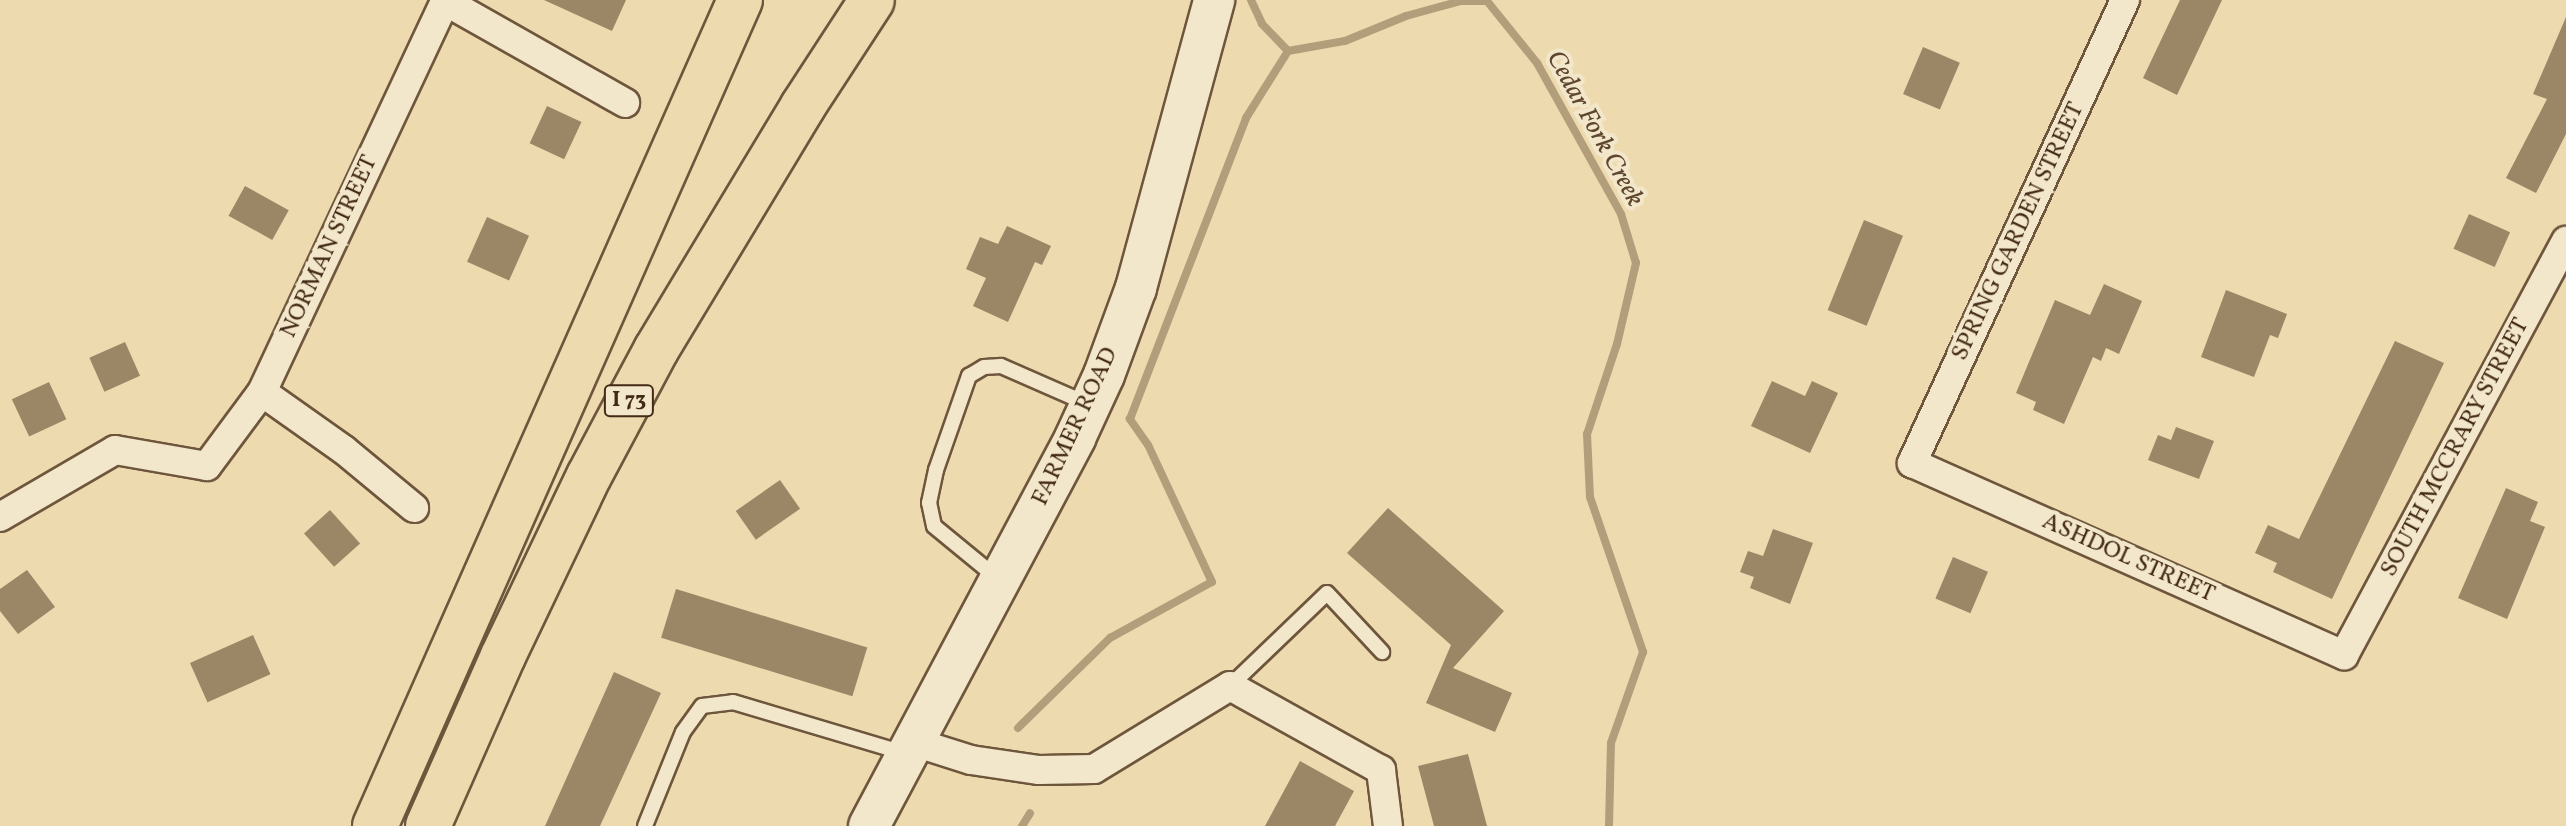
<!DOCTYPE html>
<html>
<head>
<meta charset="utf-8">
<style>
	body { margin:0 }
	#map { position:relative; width:2566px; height:826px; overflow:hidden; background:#eddaaf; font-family:Vollkorn,serif }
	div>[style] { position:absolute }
	.stream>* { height:8px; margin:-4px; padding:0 4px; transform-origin:4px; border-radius:4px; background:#b39e7b }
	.building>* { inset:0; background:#9b8666; transform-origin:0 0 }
	.roads { filter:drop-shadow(2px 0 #6e563c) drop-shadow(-2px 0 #6e563c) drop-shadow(0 2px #6e563c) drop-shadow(0 -2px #6e563c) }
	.lane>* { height:14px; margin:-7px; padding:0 7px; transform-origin:7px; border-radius:7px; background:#f3e7cb }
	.street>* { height:28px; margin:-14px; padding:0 14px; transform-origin:14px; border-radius:14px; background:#f3e7cb }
	.secondary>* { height:40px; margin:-20px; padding:0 20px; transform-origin:20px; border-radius:20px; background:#f3e7cb }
	.highway>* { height:44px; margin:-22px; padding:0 22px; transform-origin:22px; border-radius:22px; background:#eddaaf }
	span { translate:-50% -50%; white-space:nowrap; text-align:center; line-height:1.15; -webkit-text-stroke:8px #f3e7cb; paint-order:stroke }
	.shield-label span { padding:2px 6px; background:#f3e7cb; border:2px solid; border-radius:6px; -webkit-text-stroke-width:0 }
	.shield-label { font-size:22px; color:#432a16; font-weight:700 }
	.street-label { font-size:24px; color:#432a16 }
	.water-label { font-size:26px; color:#5f472f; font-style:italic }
</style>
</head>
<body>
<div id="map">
	<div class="stream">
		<i style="left:1251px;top:0;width:26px;rotate:65deg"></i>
		<i style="left:1262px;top:24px;width:37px;rotate:46deg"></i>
		<i style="left:1288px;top:51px;width:58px;rotate:-10deg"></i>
		<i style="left:1345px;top:41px;width:66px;rotate:-22.3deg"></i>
		<i style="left:1406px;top:16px;width:57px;rotate:-15.3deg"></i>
		<i style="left:1461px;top:1px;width:26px"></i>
		<i style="left:1487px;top:1px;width:80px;rotate:51.1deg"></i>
		<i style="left:1537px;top:63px;width:173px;rotate:60.9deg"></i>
		<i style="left:1621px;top:214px;width:51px;rotate:73deg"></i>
		<i style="left:1636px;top:263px;width:83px;rotate:103.2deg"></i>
		<i style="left:1617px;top:344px;width:95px;rotate:108.4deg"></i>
		<i style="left:1587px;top:434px;width:63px;rotate:87.3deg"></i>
		<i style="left:1590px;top:497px;width:164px;rotate:71.1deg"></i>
		<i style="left:1643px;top:652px;width:96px;rotate:109.4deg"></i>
		<i style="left:1611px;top:743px;width:83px;rotate:91.4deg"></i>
		<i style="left:1018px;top:728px;width:129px;rotate:-44.4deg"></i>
		<i style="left:1110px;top:638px;width:116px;rotate:-28.8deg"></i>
		<i style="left:1212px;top:582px;width:151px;rotate:-115deg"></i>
		<i style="left:1148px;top:445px;width:32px;rotate:-125deg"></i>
		<i style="left:1130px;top:419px;width:323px;rotate:-68.9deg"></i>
		<i style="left:1246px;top:118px;width:79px;rotate:-57.9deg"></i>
		<i style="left:1022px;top:826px;width:15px;rotate:-58deg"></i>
	</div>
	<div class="building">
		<i style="clip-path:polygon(544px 0,626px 0,612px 31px)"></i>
		<i style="clip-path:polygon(2180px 0,2222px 0,2177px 95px,2143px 78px)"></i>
		<i style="clip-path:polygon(2566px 17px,2566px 134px,2536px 193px,2506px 178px,2547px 99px,2533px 94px)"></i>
		<i style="left:1923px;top:47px;width:40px;height:51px;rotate:23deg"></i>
		<i style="left:547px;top:106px;width:38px;height:41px;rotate:25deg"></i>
		<i style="left:245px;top:186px;width:50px;height:34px;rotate:29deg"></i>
		<i style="left:2469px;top:214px;width:45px;height:38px;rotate:24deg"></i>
		<i style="left:487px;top:217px;width:46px;height:49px;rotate:24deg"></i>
		<i style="left:1864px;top:220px;width:42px;height:97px;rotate:22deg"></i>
		<i style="clip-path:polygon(1007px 226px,1051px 246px,1042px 265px,1035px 262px,1008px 322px,973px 306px,986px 278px,966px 269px,980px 237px,998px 244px)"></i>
		<i style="clip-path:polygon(2104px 284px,2142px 301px,2119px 354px,2106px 348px,2101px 361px,2093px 357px,2064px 424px,2033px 410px,2036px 402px,2016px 393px,2055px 300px,2090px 315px)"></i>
		<i style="clip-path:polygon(2226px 290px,2287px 314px,2278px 338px,2270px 335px,2254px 377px,2201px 357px)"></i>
		<i style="clip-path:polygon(2395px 341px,2444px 363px,2332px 599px,2273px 572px,2277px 563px,2255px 553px,2268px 525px,2299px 539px)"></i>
		<i style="left:125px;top:342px;width:37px;height:39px;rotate:66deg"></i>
		<i style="clip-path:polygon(1772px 381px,1805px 396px,1812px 381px,1838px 393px,1810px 453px,1751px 426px)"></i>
		<i style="left:49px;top:382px;width:41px;height:41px;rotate:65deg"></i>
		<i style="clip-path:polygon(2176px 427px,2214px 441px,2199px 479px,2148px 460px,2158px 435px,2171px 440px)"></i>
		<i style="left:780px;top:480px;width:35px;height:54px;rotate:55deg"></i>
		<i style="clip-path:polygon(2506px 488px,2538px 502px,2530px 521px,2545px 527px,2507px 619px,2458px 598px)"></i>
		<i style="clip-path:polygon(1388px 508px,1504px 611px,1453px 668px,1512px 693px,1495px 732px,1426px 703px,1451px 645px,1347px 553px)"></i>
		<i style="left:330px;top:510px;width:45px;height:35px;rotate:48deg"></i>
		<i style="clip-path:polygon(1773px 529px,1813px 543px,1790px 604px,1750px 588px,1754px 577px,1740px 572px,1748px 551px,1763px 556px)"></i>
		<i style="left:1953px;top:557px;width:38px;height:45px;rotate:23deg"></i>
		<i style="clip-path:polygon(27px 570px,55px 607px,18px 634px,0 611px,0 589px)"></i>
		<i style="left:676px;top:589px;width:200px;height:51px;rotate:17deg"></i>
		<i style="left:253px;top:635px;width:43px;height:69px;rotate:66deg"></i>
		<i style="clip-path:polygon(614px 672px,661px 693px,600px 826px,545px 826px)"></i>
		<i style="clip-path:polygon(1468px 754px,1487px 826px,1434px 826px,1418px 766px)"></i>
		<i style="clip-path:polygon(1300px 761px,1354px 791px,1335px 826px,1265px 826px)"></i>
	</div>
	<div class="roads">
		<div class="lane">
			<i style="left:996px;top:577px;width:80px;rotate:-140.6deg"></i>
			<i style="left:934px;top:526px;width:24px;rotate:-102deg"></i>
			<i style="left:929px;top:503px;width:34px;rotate:-78deg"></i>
			<i style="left:936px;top:470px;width:100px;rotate:-70.7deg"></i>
			<i style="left:969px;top:376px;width:17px;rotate:-31deg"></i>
			<i style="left:984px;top:367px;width:17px;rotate:-3deg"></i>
			<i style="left:1001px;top:366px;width:95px;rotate:23.6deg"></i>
			<i style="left:1230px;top:686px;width:134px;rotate:-43.8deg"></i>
			<i style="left:1327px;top:593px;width:81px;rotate:47deg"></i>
			<i style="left:645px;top:826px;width:101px;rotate:-68deg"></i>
			<i style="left:683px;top:732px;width:32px;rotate:-54deg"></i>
			<i style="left:702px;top:706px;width:31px;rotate:-7deg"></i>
			<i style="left:733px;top:702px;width:178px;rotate:16.6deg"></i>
		</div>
		<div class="street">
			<i style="left:2125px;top:0;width:510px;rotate:114.7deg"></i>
			<i style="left:1912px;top:463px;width:473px;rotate:24deg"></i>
			<i style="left:2344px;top:655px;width:470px;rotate:-61.8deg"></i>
			<i style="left:262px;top:392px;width:100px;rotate:35.3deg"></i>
			<i style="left:344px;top:450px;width:91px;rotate:39.6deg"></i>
			<i style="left:0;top:517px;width:133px;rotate:-30.2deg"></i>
			<i style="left:115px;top:450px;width:93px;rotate:9.9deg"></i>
			<i style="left:207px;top:466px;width:92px;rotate:-53.4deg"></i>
			<i style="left:262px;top:392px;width:432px;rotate:-64.9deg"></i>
			<i style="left:445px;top:1px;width:207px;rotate:29.5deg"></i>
			<i style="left:914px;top:742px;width:60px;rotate:17.5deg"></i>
			<i style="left:971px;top:760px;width:69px;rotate:8.4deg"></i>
			<i style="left:1039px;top:770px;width:55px;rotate:-1deg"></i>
			<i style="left:1094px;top:769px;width:159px;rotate:-31.4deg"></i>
			<i style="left:1230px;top:686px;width:173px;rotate:29.1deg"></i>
			<i style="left:1381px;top:770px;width:56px;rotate:82.9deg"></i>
		</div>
		<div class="secondary">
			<i style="left:869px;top:826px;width:439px;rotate:-62deg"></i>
			<i style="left:1075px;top:438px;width:69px;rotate:-65.3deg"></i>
			<i style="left:1104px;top:375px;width:93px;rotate:-69.8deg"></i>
			<i style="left:1136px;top:288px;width:298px;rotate:-74.8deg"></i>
		</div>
		<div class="highway">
			<i style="left:375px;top:826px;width:903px;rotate:-66.16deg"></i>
			<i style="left:428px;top:826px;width:186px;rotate:-66.2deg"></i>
			<i style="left:503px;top:656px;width:199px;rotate:-64.5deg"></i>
			<i style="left:589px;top:476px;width:143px;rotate:-62deg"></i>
			<i style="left:656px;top:350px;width:285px;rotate:-58.9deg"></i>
			<i style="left:803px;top:106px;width:126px;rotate:-56.9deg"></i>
		</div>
	</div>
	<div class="shield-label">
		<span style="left:629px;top:401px">I 73</span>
	</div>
	<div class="street-label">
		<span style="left:2019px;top:232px;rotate:-65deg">SPRING GARDEN STREET</span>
		<span style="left:330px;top:247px;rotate:-65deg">NORMAN STREET</span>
		<span style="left:1076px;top:427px;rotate:-65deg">FARMER ROAD</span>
		<span style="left:2456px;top:448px;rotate:-62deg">SOUTH MCCRARY STREET</span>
		<span style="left:2128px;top:559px;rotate:24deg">ASHDOL STREET</span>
	</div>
	<div class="water-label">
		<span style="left:1594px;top:129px;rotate:61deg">Cedar Fork Creek</span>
	</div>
</div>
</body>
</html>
